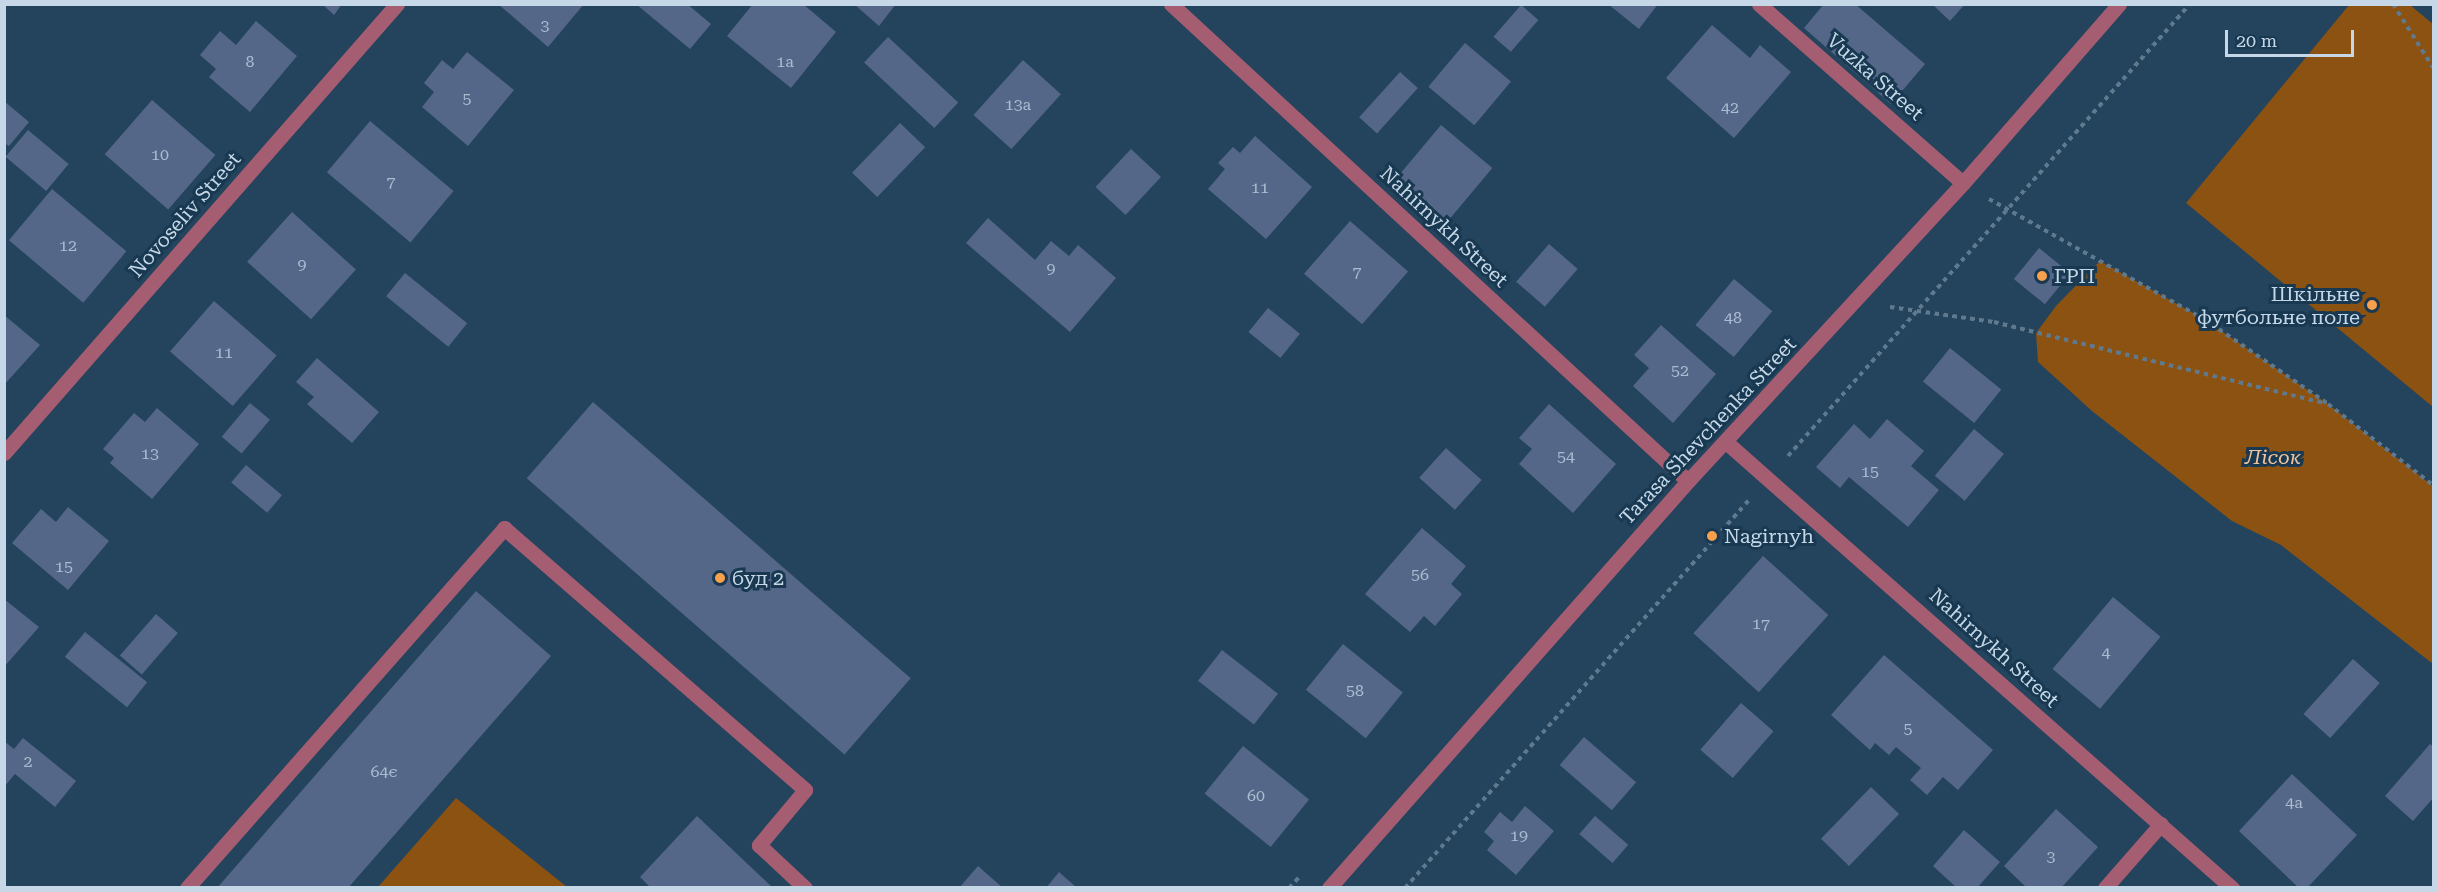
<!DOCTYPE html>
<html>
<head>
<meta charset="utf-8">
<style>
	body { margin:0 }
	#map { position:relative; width:2438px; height:892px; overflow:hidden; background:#23445c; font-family:"Roboto Serif",serif }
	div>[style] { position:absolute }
	.green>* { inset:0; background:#8c5211 }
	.building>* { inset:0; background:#556788; transform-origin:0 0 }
	.path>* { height:4px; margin-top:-2px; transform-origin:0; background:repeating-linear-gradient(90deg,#5f7a8f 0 4.5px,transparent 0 9px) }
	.minor>* { height:15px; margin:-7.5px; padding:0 7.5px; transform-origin:7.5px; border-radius:7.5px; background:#a55d72 }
	.dots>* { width:16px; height:16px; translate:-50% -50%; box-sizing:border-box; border:3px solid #183951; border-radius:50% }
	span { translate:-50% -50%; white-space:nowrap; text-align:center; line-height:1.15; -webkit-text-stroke:6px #183951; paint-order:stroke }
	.number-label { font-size:16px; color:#aabccf }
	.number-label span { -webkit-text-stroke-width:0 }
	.street-label { font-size:20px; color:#c6d8e7 }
	.poi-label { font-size:20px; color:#c6d8e7 }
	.left { translate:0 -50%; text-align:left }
	.right { translate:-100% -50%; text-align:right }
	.park-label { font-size:20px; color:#f1c39c; font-style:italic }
	.frame { position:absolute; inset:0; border:6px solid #c6d8e7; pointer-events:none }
	.scale { position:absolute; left:2225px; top:30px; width:129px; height:27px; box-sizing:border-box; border:3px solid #c6d8e7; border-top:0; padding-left:8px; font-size:18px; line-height:21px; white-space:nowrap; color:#c6d8e7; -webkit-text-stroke:4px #183951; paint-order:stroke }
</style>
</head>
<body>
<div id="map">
	<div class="green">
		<i style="clip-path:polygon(2349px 5px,2410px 5px,2433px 24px,2433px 407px,2186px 203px)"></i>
		<i style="clip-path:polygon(2100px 261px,2204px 319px,2328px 404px,2433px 486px,2433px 664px,2281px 545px,2232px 521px,2092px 411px,2038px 362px,2036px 333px,2056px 306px)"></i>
		<i style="clip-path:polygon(456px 798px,567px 887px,378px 887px)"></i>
	</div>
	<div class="building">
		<i style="clip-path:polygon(322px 4px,342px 4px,334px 15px)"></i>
		<i style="clip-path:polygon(498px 4px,584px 4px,548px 47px)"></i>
		<i style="clip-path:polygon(636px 4px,687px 4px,711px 24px,690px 49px)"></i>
		<i style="clip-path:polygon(753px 4px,803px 4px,836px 32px,791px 88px,727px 36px)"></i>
		<i style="clip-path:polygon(854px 4px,896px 4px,879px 26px)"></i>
		<i style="clip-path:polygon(1608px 4px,1658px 4px,1639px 29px)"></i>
		<i style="clip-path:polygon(1824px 4px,1855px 4px,1925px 64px,1891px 104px,1804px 28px)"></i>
		<i style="clip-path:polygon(1932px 4px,1965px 4px,1950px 21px)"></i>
		<i style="left:1521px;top:5px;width:23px;height:42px;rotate:41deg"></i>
		<i style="clip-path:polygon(256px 21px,297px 56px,250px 112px,209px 77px,216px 69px,200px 55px,220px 31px,236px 45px)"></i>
		<i style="clip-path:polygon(1712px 25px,1750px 58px,1760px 45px,1791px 72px,1734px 138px,1666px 78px)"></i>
		<i style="left:888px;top:37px;width:96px;height:35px;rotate:43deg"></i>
		<i style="left:1465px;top:43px;width:60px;height:57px;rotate:40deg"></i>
		<i style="clip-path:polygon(467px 52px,514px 90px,468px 146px,422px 107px,434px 92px,424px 83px,442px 60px,453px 69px)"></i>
		<i style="left:1023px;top:60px;width:51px;height:74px;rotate:42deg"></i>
		<i style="left:1400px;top:72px;width:24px;height:61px;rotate:42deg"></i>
		<i style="left:152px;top:100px;width:84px;height:72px;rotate:41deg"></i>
		<i style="clip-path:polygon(4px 101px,29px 122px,9px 146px,4px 143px)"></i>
		<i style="left:370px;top:121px;width:109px;height:67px;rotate:40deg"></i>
		<i style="left:900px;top:123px;width:35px;height:69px;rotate:44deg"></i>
		<i style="left:1441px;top:125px;width:67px;height:73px;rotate:40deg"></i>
		<i style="left:28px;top:130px;width:53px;height:35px;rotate:40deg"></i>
		<i style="clip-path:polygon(1255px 136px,1312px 187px,1266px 239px,1208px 189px,1225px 169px,1218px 163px,1233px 147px,1240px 153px)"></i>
		<i style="left:1131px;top:149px;width:41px;height:52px;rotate:43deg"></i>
		<i style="left:52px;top:189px;width:97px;height:67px;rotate:40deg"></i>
		<i style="left:292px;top:212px;width:86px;height:67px;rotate:42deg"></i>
		<i style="clip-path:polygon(988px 218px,1035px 260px,1051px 241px,1069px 256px,1078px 245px,1116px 278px,1070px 332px,966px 243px)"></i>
		<i style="left:1350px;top:221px;width:77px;height:70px;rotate:41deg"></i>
		<i style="left:1549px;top:244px;width:38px;height:50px;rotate:41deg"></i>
		<i style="left:2039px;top:248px;width:40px;height:40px;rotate:39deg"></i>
		<i style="left:405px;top:273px;width:80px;height:30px;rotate:39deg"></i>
		<i style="left:1734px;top:279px;width:50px;height:60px;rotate:40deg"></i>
		<i style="left:214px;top:301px;width:83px;height:67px;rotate:41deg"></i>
		<i style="left:1268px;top:308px;width:41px;height:31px;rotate:39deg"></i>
		<i style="clip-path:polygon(4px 315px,40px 345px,4px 385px)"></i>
		<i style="clip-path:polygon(1661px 325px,1716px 374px,1673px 423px,1633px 386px,1649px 368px,1634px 355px)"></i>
		<i style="left:1950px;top:348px;width:66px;height:43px;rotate:39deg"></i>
		<i style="clip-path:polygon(317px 358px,379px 412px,352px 443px,307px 404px,314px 397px,296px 382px)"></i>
		<i style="left:593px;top:402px;width:421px;height:101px;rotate:41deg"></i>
		<i style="left:250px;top:403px;width:26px;height:44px;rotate:40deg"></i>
		<i style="clip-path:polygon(1549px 404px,1616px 464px,1573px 513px,1519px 464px,1532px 449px,1519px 438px)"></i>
		<i style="clip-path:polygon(157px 408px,199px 444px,152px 499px,110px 463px,114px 458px,103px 449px,134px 413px,145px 422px)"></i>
		<i style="clip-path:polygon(1887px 419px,1924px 451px,1911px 466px,1939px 490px,1908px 527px,1849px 477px,1840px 488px,1816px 467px,1854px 424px,1870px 439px)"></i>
		<i style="left:1974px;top:429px;width:39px;height:61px;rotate:40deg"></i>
		<i style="left:1446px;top:448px;width:48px;height:40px;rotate:42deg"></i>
		<i style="left:246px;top:465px;width:47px;height:23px;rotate:40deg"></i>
		<i style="clip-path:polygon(68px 507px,109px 541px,68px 590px,12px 543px,41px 509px,56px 522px)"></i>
		<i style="clip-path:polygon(1422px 528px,1466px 566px,1451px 584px,1462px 594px,1435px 626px,1424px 616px,1410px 632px,1365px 594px)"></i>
		<i style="left:1763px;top:556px;width:88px;height:104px;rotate:42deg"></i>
		<i style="clip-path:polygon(476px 591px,551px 656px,348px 888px,217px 888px)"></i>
		<i style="left:2113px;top:597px;width:62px;height:94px;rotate:40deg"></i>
		<i style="clip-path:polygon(4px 599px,39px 627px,4px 667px)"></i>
		<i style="left:156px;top:614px;width:29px;height:55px;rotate:41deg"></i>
		<i style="left:85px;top:632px;width:80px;height:32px;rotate:39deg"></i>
		<i style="left:1343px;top:644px;width:77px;height:59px;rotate:39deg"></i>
		<i style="left:1222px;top:650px;width:71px;height:39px;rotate:38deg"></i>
		<i style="clip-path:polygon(1884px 655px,1993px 750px,1958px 790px,1943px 777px,1927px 795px,1910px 780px,1921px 768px,1896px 747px,1889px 755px,1875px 743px,1870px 750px,1831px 715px)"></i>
		<i style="left:2353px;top:659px;width:36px;height:74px;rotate:42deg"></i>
		<i style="left:1741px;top:703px;width:43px;height:62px;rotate:41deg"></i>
		<i style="left:1584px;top:737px;width:69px;height:37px;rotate:41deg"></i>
		<i style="clip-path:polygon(23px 738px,76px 781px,55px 807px,15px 774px,4px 787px,4px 741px,14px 749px)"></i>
		<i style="clip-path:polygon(2430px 744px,2434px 747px,2434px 797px,2413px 821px,2385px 796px)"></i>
		<i style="left:1243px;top:746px;width:85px;height:61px;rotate:39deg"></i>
		<i style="clip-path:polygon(2292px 774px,2357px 835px,2307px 888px,2299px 888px,2239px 831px)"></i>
		<i style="left:1871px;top:787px;width:39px;height:72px;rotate:44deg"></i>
		<i style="clip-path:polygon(1525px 806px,1554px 831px,1516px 875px,1487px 850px,1494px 841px,1484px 832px,1500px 812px,1512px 822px)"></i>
		<i style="clip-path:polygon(2056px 809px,2098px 847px,2061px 888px,2027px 888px,2004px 866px)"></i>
		<i style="clip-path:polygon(697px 816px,773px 888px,651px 888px,640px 877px)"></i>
		<i style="left:1595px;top:816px;width:44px;height:24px;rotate:41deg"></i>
		<i style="clip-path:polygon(1964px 830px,2000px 862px,1977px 888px,1957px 888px,1933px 866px)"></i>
		<i style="clip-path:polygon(978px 866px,1003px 888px,959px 888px)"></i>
		<i style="clip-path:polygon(1059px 872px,1077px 888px,1046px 888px)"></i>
	</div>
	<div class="path">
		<i style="left:2393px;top:4px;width:77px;rotate:57.8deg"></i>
		<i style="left:1989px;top:199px;width:246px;rotate:29.2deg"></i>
		<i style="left:2204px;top:319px;width:150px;rotate:34.4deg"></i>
		<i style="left:2328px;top:404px;width:134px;rotate:37.7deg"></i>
		<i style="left:1890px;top:307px;width:105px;rotate:8.2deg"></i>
		<i style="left:1994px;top:322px;width:341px;rotate:13.8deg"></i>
		<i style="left:1788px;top:456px;width:605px;rotate:-48.35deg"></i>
		<i style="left:1289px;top:888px;width:16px;rotate:-47deg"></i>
		<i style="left:1405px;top:888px;width:519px;rotate:-48.44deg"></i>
	</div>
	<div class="minor">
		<i style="left:1171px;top:4px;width:703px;rotate:42.7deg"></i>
		<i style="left:1759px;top:4px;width:271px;rotate:41.3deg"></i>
		<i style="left:1726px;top:442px;width:675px;rotate:41.39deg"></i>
		<i style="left:4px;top:453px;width:597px;rotate:-48.81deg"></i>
		<i style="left:187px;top:888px;width:480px;rotate:-48.6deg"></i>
		<i style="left:504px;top:528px;width:399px;rotate:41deg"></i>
		<i style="left:805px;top:790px;width:72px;rotate:129.9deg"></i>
		<i style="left:759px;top:845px;width:63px;rotate:43.1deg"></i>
		<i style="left:1329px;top:888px;width:543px;rotate:-48.59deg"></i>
		<i style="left:1688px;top:481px;width:405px;rotate:-47.3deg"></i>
		<i style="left:1963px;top:183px;width:237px;rotate:-48.9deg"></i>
		<i style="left:2105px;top:888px;width:85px;rotate:-48.8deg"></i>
	</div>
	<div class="dots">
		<i style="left:2042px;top:276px;background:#f8a04b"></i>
		<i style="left:2372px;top:305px;background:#f8a04b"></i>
		<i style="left:1712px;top:536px;background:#f8a04b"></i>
		<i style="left:720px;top:578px;background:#f8a04b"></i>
	</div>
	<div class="number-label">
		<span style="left:545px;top:26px">3</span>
		<span style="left:250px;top:62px">8</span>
		<span style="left:785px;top:62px">1а</span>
		<span style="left:467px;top:99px">5</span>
		<span style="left:1018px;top:105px">13а</span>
		<span style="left:1730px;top:108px">42</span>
		<span style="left:160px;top:155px">10</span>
		<span style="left:391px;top:182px">7</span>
		<span style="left:1260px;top:188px">11</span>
		<span style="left:68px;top:246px">12</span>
		<span style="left:302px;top:265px">9</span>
		<span style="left:1051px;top:269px">9</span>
		<span style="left:1357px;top:272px">7</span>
		<span style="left:1733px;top:318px">48</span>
		<span style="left:224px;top:353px">11</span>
		<span style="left:1680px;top:371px">52</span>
		<span style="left:150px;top:454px">13</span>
		<span style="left:1566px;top:457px">54</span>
		<span style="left:1870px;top:472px">15</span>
		<span style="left:64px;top:567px">15</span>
		<span style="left:1420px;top:575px">56</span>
		<span style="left:1761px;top:624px">17</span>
		<span style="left:2106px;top:653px">4</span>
		<span style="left:1355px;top:691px">58</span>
		<span style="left:1908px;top:729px">5</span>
		<span style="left:28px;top:762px">2</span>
		<span style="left:384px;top:772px">64є</span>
		<span style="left:1256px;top:796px">60</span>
		<span style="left:2294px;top:803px">4а</span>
		<span style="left:1519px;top:836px">19</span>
		<span style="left:2051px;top:857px">3</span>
	</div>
	<div class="street-label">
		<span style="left:1875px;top:77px;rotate:41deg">Vuzka Street</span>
		<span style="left:185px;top:215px;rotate:-49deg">Novoseliv Street</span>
		<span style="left:1444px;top:227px;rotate:43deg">Nahirnykh Street</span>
		<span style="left:1708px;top:431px;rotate:-47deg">Tarasa Shevchenka Street</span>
		<span style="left:1994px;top:648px;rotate:42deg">Nahirnykh Street</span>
	</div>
	<div class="poi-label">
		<span class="left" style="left:2054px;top:276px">ГРП</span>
		<span class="right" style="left:2360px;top:306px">Шкільне<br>футбольне поле</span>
		<span class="left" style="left:1724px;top:536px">Nagirnyh</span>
		<span class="left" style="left:732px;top:578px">буд 2</span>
	</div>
	<div class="park-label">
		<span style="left:2273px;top:457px">Лісок</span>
	</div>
	<div class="frame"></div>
	<div class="scale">20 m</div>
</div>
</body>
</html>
